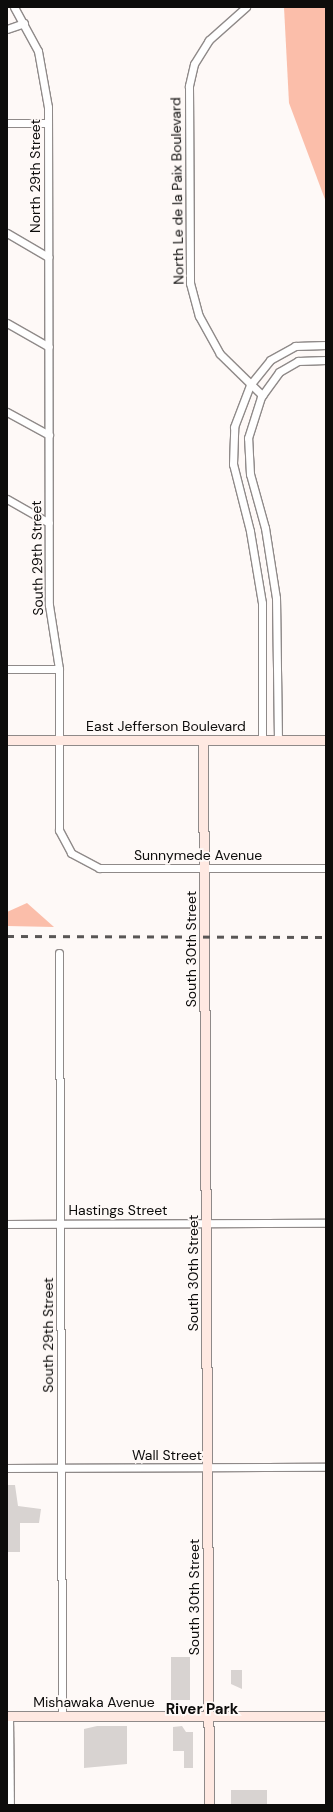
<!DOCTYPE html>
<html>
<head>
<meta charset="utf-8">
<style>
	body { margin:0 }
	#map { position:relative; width:333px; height:1812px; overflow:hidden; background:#fef9f7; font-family:"DM Sans",sans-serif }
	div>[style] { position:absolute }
	.green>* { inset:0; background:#fbbeaa }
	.building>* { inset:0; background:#d8d3d1; transform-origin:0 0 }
	.roads { filter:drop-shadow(1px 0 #8f8a89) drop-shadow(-1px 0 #8f8a89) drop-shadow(0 1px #8f8a89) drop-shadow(0 -1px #8f8a89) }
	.street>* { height:7px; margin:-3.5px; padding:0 3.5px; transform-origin:3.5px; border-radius:3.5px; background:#fff }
	.secondary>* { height:9px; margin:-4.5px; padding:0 4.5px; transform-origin:4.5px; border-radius:4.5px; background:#ffe9e2 }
	.rail>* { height:2.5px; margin-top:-1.25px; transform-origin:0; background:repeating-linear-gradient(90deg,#595655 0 7px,transparent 0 14px) }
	span { translate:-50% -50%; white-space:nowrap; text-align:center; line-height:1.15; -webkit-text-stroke:3.5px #fef9f7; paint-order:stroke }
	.street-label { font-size:14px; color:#0d0c0b }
	.neighbourhood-label { font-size:15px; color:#0d0c0b; font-weight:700 }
	.frame { position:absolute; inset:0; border:8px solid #0d0c0b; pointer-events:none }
</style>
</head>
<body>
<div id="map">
	<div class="green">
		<i style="clip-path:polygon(284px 7px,326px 7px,326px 202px,289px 103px)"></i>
		<i style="clip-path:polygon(27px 903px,54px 927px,7px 926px,7px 912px)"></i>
	</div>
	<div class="building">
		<i style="clip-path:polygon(7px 1485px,15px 1485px,18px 1506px,41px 1509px,39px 1523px,20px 1523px,20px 1552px,7px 1552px)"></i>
		<i style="left:171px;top:1657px;width:19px;height:43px"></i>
		<i style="clip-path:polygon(231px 1670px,242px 1670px,242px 1689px,231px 1684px)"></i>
		<i style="clip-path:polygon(97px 1726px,127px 1726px,127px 1764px,84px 1768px,84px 1729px)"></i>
		<i style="clip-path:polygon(182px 1726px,186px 1732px,193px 1732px,193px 1768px,184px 1768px,184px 1751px,173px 1751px,173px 1727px)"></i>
		<i style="left:231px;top:1790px;width:36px;height:15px"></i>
	</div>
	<div class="roads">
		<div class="street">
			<i style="left:14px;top:7px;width:50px;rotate:61.4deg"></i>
			<i style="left:38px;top:51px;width:57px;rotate:79.9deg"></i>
			<i style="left:48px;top:107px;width:498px;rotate:89.9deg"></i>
			<i style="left:49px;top:605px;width:65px;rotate:81.1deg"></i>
			<i style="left:59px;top:669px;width:161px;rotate:90deg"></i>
			<i style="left:59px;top:830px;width:26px;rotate:62deg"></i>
			<i style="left:71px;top:853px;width:32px;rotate:28deg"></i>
			<i style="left:99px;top:868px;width:227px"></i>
			<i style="left:246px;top:7px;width:50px;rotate:138.3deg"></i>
			<i style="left:209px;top:40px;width:28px;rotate:122deg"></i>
			<i style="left:194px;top:64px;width:23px;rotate:103deg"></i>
			<i style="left:189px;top:86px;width:197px;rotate:89.7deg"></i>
			<i style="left:190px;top:283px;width:34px;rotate:75deg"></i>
			<i style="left:199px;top:316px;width:43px;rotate:61.1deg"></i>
			<i style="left:220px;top:354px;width:59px;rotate:44.3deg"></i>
			<i style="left:7px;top:29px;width:18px;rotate:-19deg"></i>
			<i style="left:7px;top:123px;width:41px"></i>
			<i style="left:7px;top:233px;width:48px;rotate:30.3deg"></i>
			<i style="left:7px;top:323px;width:48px;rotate:29.7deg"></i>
			<i style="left:7px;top:412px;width:48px;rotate:28.7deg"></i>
			<i style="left:7px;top:499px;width:48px;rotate:29.7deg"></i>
			<i style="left:7px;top:669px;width:52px"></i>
			<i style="left:262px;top:740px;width:137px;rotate:-90deg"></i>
			<i style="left:262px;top:603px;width:73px;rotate:-99.5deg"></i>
			<i style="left:250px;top:531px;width:69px;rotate:-104.2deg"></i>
			<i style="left:233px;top:464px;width:37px;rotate:-88deg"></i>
			<i style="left:234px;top:427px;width:45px;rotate:-69.1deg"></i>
			<i style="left:250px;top:385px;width:32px;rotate:-51deg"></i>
			<i style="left:270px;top:360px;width:29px;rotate:-29deg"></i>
			<i style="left:295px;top:346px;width:31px;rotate:-2deg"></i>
			<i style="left:278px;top:740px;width:142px;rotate:-90.8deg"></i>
			<i style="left:276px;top:598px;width:71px;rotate:-98.9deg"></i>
			<i style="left:265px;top:528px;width:56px;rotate:-105.5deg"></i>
			<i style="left:250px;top:474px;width:36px;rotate:-93deg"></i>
			<i style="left:248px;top:438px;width:43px;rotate:-72.4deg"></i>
			<i style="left:261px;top:397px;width:31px;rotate:-54deg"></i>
			<i style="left:279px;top:372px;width:22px;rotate:-30deg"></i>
			<i style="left:298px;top:361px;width:28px;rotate:-2deg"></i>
			<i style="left:59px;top:953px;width:763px;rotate:89.77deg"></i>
			<i style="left:7px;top:1224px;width:319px;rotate:-0.2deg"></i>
			<i style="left:7px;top:1468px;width:319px;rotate:-0.2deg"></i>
			<i style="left:9px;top:1716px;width:89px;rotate:89.4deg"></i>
		</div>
		<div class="secondary">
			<i style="left:7px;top:740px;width:319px"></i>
			<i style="left:203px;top:740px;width:1065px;rotate:89.68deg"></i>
			<i style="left:7px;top:1716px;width:319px"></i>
		</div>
	</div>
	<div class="rail">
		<i style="left:7px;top:936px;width:319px;rotate:0.2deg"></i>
	</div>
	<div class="street-label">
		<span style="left:35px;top:176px;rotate:-90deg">North 29th Street</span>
		<span style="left:177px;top:191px;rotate:-91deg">North Le de la Paix Boulevard</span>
		<span style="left:37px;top:558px;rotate:-91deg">South 29th Street</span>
		<span style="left:166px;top:726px">East Jefferson Boulevard</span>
		<span style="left:198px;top:855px">Sunnymede Avenue</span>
		<span style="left:191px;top:949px;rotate:-90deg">South 30th Street</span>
		<span style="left:118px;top:1210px">Hastings Street</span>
		<span style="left:193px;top:1273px;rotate:-90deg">South 30th Street</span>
		<span style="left:48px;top:1335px;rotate:-90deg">South 29th Street</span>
		<span style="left:167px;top:1455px">Wall Street</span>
		<span style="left:194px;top:1597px;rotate:-90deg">South 30th Street</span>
		<span style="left:94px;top:1702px">Mishawaka Avenue</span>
	</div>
	<div class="neighbourhood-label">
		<span style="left:202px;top:1710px">River Park</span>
	</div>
	<div class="frame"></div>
</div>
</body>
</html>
